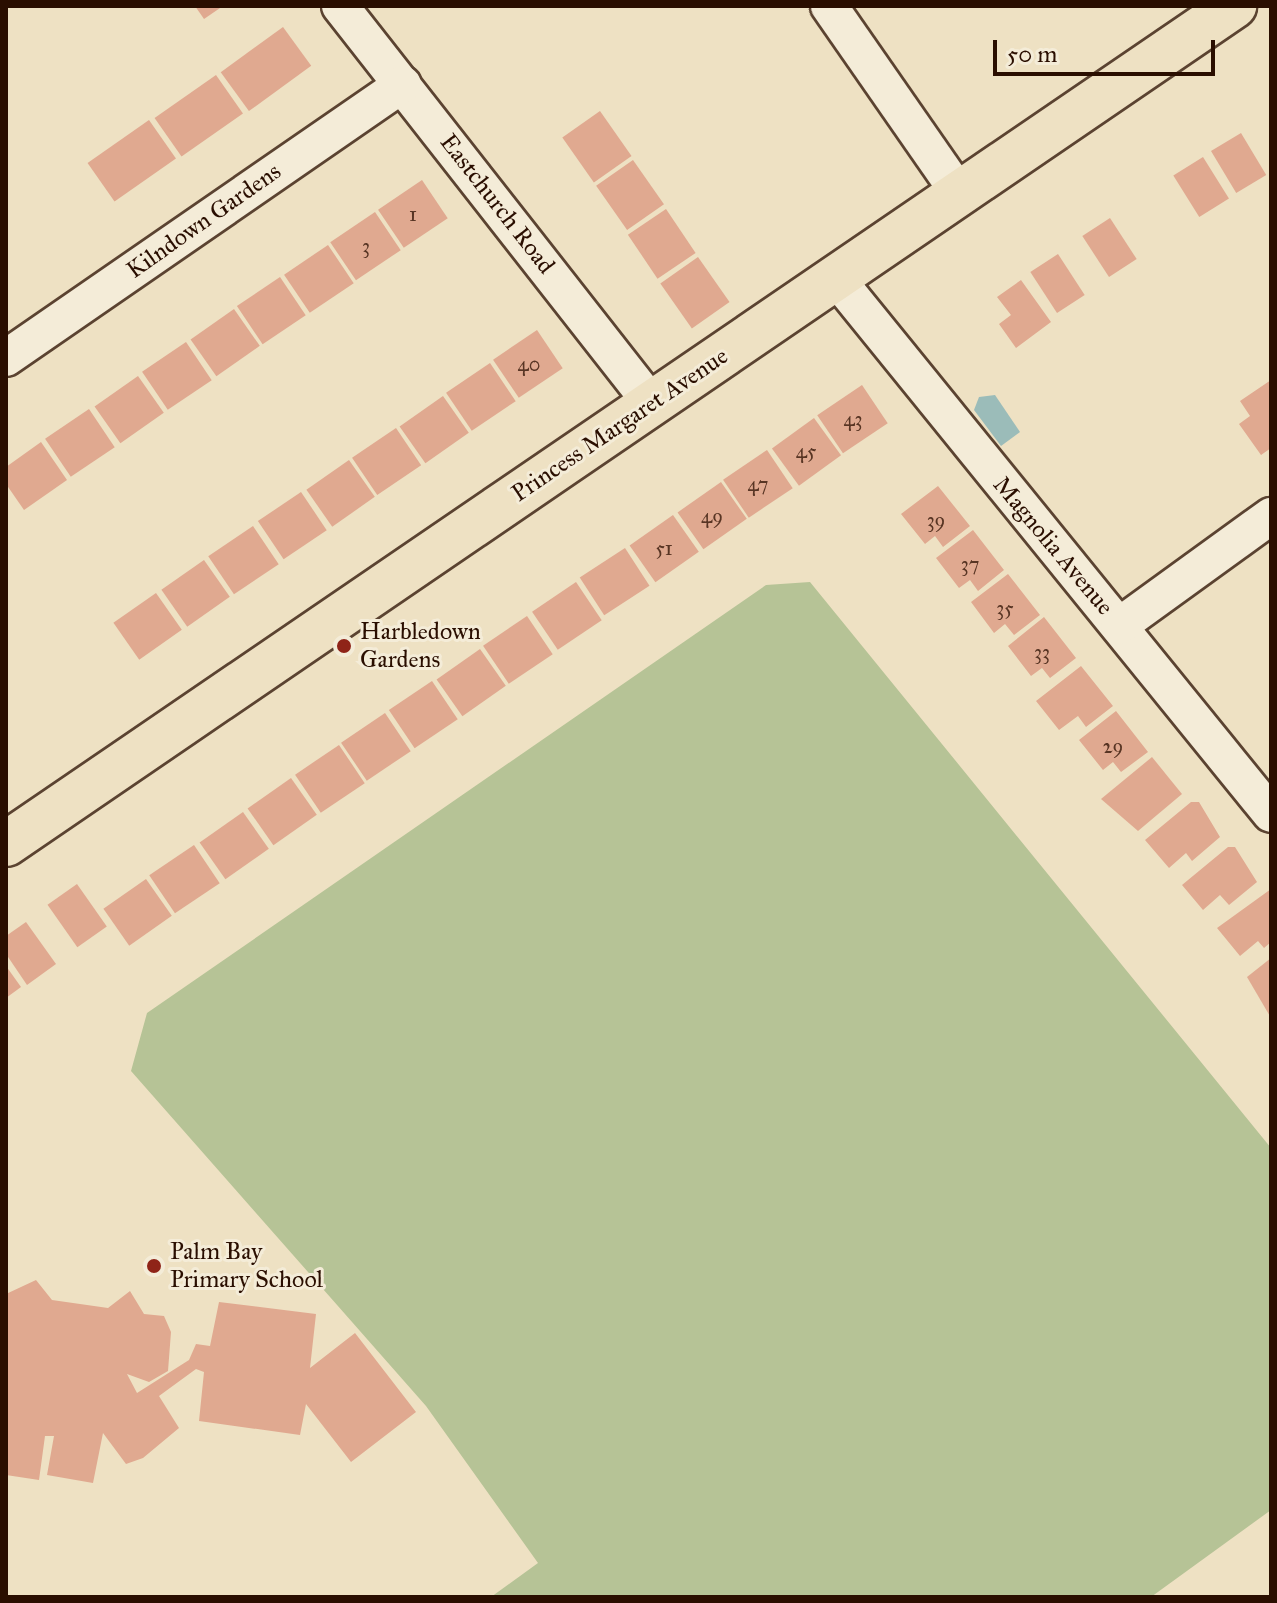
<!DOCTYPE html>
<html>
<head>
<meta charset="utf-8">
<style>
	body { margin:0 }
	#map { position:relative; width:1277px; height:1603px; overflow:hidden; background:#eee1c3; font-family:"IM FELL Great Primer",serif }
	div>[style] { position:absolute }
	.green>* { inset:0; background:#b6c396 }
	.water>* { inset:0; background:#9bbcb9 }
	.building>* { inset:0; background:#e0a990; transform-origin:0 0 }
	.roads { filter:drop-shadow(2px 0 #5b4331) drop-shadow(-2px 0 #5b4331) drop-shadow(0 2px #5b4331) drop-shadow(0 -2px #5b4331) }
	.minor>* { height:36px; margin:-18px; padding:0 18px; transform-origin:18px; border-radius:18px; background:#f4ecd8 }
	.major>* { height:44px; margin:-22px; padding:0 22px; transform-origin:22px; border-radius:22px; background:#eee1c3 }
	.dots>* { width:22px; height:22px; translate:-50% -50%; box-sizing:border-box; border:4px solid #f4ecd8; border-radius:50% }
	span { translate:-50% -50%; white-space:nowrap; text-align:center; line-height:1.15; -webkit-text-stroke:6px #f4ecd8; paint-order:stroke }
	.number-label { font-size:20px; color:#583524 }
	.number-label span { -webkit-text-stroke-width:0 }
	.street-label { font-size:24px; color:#2a0e00 }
	.poi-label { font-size:24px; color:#2a0e00 }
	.left { translate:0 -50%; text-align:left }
	.frame { position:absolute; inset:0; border:8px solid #2a0e00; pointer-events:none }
	.scale { position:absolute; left:993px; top:40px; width:222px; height:36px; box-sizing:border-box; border:4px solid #2a0e00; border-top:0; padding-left:10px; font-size:24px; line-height:28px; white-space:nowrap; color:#2a0e00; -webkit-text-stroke:6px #f4ecd8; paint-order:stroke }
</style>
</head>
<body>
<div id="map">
	<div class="green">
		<i style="clip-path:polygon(810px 582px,1271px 1148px,1271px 1510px,1151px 1597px,491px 1597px,538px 1563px,426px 1406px,131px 1071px,147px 1013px,766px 585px)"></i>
	</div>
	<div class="water">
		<i style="clip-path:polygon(995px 395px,1020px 432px,1001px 446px,974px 410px,979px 397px)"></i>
	</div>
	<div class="building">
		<i style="clip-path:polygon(195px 6px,223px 6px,204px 19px)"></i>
		<i style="left:283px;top:27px;width:48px;height:77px;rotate:54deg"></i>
		<i style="left:216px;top:75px;width:47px;height:75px;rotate:55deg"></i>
		<i style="left:600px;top:111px;width:55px;height:46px;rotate:55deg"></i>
		<i style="left:149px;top:120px;width:47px;height:75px;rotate:55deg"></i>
		<i style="left:1241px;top:133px;width:49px;height:35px;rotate:59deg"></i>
		<i style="left:1203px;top:157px;width:49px;height:35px;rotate:58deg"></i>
		<i style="left:633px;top:160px;width:54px;height:45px;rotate:55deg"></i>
		<i style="left:422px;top:180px;width:46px;height:53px;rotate:56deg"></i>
		<i style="left:666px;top:209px;width:53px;height:46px;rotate:56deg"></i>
		<i style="left:375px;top:212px;width:46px;height:54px;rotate:56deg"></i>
		<i style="left:1110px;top:218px;width:49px;height:33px;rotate:57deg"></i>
		<i style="left:328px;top:245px;width:46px;height:53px;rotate:56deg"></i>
		<i style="left:1058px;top:254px;width:49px;height:33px;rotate:57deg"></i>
		<i style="left:698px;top:257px;width:55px;height:46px;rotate:55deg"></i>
		<i style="left:280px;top:277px;width:46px;height:52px;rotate:56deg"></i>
		<i style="clip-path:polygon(1021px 280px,1051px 322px,1016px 348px,999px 324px,1011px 315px,997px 297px)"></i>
		<i style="left:234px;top:309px;width:45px;height:53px;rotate:55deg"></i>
		<i style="left:537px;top:330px;width:46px;height:53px;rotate:56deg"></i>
		<i style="left:186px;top:342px;width:46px;height:53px;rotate:56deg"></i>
		<i style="left:490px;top:363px;width:46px;height:53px;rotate:56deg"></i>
		<i style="left:138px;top:376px;width:45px;height:53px;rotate:55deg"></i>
		<i style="clip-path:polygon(1271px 380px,1271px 448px,1261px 455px,1239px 424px,1250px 416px,1240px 401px)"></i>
		<i style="left:862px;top:385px;width:46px;height:54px;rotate:56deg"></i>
		<i style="left:443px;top:396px;width:45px;height:53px;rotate:55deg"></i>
		<i style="left:89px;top:409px;width:46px;height:53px;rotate:56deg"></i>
		<i style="left:814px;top:418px;width:46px;height:52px;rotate:54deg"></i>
		<i style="left:396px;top:428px;width:45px;height:53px;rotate:56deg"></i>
		<i style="clip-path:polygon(41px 442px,67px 480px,24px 510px,6px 484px,6px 467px)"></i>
		<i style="left:767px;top:450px;width:46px;height:53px;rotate:56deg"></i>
		<i style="left:349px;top:460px;width:45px;height:52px;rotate:55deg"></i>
		<i style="left:721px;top:482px;width:45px;height:53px;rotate:55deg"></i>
		<i style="clip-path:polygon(938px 486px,970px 526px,943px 547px,935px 536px,925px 544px,901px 514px)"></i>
		<i style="left:301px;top:492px;width:46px;height:52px;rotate:56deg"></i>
		<i style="left:673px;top:515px;width:45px;height:53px;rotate:55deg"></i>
		<i style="left:253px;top:526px;width:46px;height:54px;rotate:56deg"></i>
		<i style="clip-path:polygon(973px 530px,1004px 570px,978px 591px,970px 580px,959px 588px,936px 558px)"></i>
		<i style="left:625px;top:548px;width:45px;height:54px;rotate:57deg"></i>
		<i style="left:204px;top:560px;width:45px;height:52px;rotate:55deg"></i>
		<i style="clip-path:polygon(1008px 574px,1040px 615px,1014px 635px,1005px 624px,994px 633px,971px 602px)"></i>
		<i style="left:576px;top:582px;width:46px;height:53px;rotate:56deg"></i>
		<i style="left:156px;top:593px;width:45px;height:52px;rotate:55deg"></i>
		<i style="left:527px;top:616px;width:46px;height:53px;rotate:56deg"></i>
		<i style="clip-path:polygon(1044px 617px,1076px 658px,1050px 678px,1042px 668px,1031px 676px,1008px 646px)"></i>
		<i style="left:480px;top:649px;width:45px;height:53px;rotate:55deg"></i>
		<i style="clip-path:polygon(1081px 666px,1113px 706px,1086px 727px,1078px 716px,1059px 730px,1036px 701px)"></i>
		<i style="left:432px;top:681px;width:46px;height:52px;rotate:56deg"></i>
		<i style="clip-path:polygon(1116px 711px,1148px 752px,1121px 772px,1113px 762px,1103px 770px,1079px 740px)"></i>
		<i style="left:385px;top:713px;width:46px;height:53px;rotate:56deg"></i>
		<i style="left:339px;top:745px;width:46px;height:53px;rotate:56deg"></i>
		<i style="clip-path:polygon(1152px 757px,1182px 794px,1138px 831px,1101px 799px)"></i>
		<i style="left:291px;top:778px;width:45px;height:53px;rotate:55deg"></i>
		<i style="clip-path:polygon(1191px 802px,1199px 802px,1220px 837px,1192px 861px,1186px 853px,1169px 868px,1145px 840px)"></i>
		<i style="left:243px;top:812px;width:45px;height:53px;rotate:55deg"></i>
		<i style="left:194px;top:845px;width:46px;height:54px;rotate:56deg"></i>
		<i style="clip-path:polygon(1228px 847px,1235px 847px,1257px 882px,1229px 905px,1220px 895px,1203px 910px,1182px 885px)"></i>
		<i style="left:146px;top:879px;width:45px;height:52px;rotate:55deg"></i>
		<i style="left:77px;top:884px;width:52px;height:36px;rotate:55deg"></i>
		<i style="clip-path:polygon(1271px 889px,1271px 942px,1264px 948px,1258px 941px,1240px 956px,1217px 928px)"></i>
		<i style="clip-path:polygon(26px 922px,56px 964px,27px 985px,6px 954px,6px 936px)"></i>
		<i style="clip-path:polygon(1271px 958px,1271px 1018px,1247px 977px)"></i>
		<i style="clip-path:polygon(6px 966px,21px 987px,6px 998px)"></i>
		<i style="clip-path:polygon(36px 1280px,52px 1300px,108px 1308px,130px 1291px,144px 1314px,164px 1316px,171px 1332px,168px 1371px,149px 1382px,127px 1374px,137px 1393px,189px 1360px,196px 1344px,210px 1346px,219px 1302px,316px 1314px,310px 1368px,355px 1333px,416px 1412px,351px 1462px,306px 1404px,300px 1435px,199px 1421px,204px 1372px,196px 1369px,159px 1396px,179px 1428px,143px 1458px,126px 1464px,103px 1433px,93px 1483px,47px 1475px,54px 1436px,45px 1436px,39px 1480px,6px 1475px,6px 1294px)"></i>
	</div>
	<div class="roads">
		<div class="minor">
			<i style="left:340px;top:6px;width:506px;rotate:51.91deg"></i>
			<i style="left:829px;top:6px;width:228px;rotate:55.2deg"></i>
			<i style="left:836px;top:278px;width:690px;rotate:50.94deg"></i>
			<i style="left:6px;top:358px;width:482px;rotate:-34.6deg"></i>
			<i style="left:1119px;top:626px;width:188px;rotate:-35.9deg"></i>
		</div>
		<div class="major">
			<i style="left:6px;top:844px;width:1487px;rotate:-34.31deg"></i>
		</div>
	</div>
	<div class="dots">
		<i style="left:344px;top:646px;background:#8f2418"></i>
		<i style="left:154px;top:1266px;background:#8f2418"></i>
	</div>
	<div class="number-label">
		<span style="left:413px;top:214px">1</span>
		<span style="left:366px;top:246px">3</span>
		<span style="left:529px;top:364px">40</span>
		<span style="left:853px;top:419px">43</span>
		<span style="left:806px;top:451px">45</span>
		<span style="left:758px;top:484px">47</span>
		<span style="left:712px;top:516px">49</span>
		<span style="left:936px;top:520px">39</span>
		<span style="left:664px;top:548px">51</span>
		<span style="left:970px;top:564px">37</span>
		<span style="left:1005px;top:608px">35</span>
		<span style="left:1042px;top:652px">33</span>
		<span style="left:1113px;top:746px">29</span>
	</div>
	<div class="street-label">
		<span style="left:497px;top:204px;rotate:52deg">Eastchurch Road</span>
		<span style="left:204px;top:221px;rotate:-35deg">Kilndown Gardens</span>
		<span style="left:620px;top:425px;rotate:-34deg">Princess Margaret Avenue</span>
		<span style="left:1053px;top:546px;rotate:50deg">Magnolia Avenue</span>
	</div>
	<div class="poi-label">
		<span class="left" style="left:360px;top:646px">Harbledown<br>Gardens</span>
		<span class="left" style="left:170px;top:1266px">Palm Bay<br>Primary School</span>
	</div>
	<div class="frame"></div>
	<div class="scale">50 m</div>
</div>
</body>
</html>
